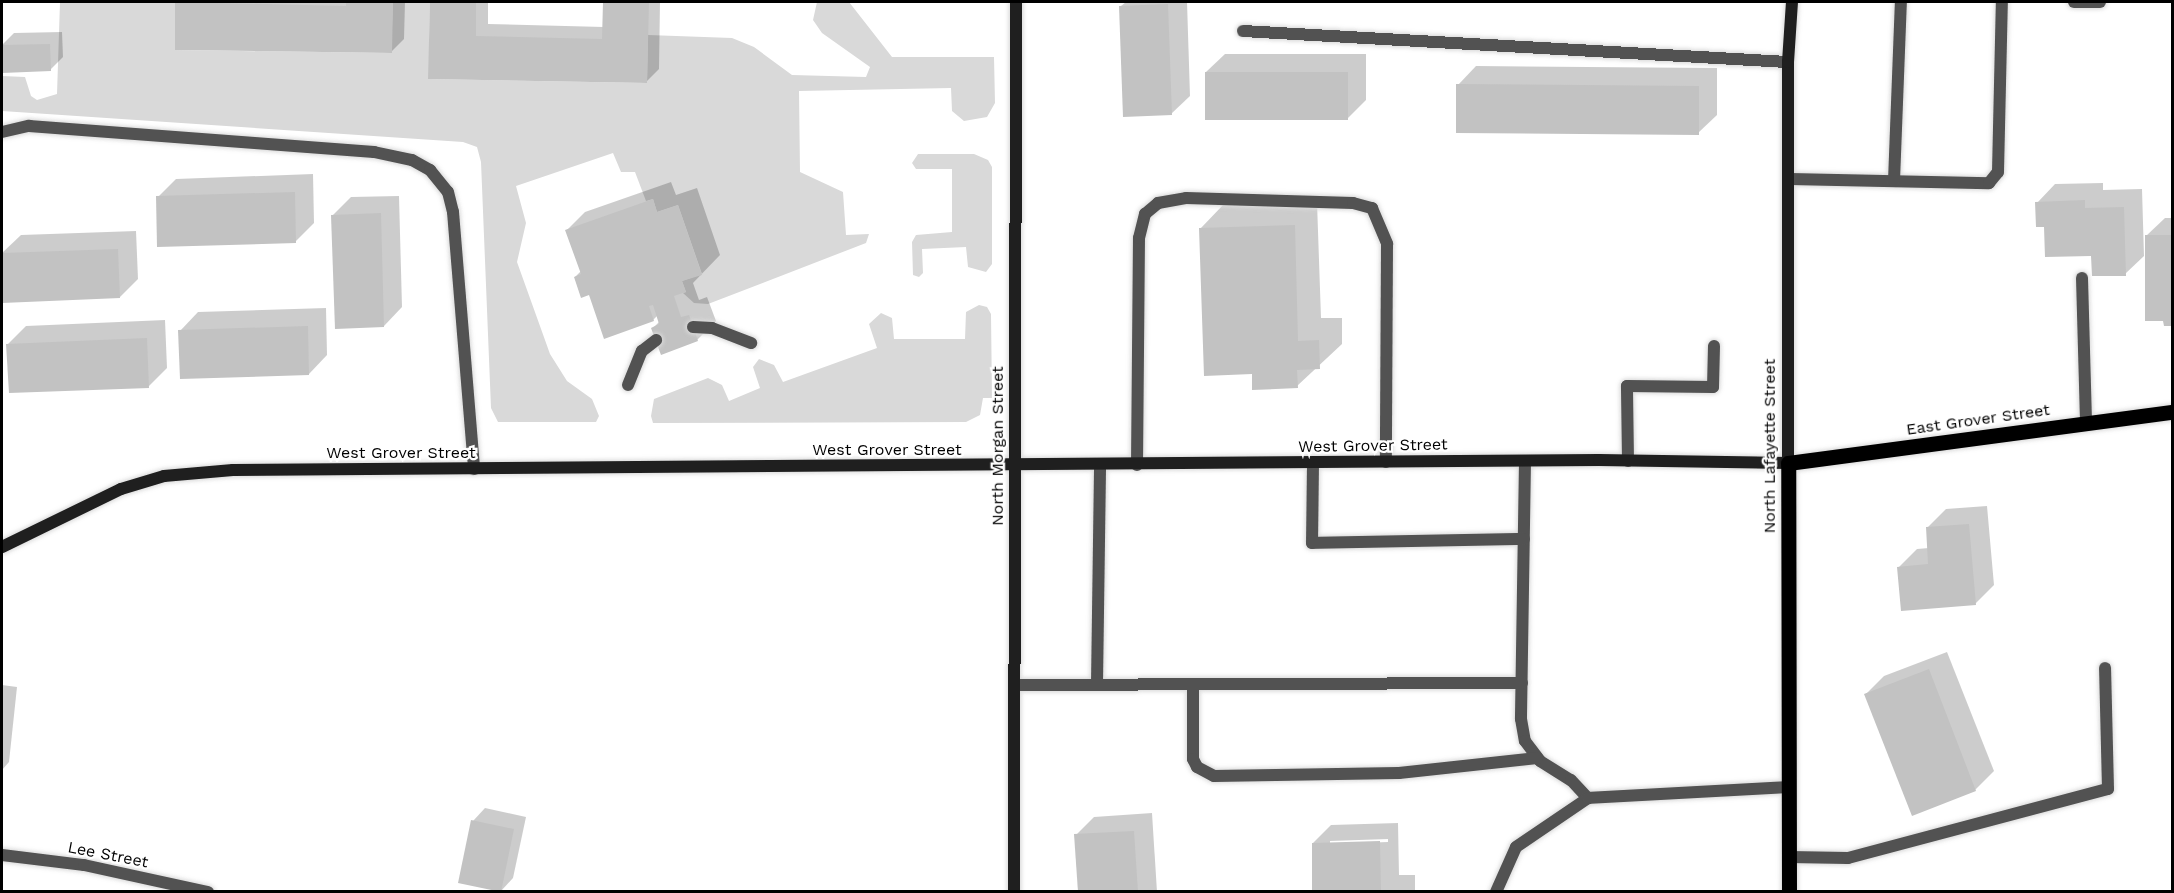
<!DOCTYPE html>
<html>
<head>
<meta charset="utf-8">
<style>
	body { margin:0 }
	#map { position:relative; width:2174px; height:893px; overflow:hidden; background:#fff; font-family:"Work Sans",sans-serif }
	div>[style] { position:absolute }
	.green>* { inset:0; background:#d9d9d9 }
	.shadow>* { inset:0; background:#0003 }
	.building>* { inset:0; background:#c2c2c2 }
	.roads { filter:drop-shadow(0 0 2px #dbdbdb) drop-shadow(0 0 2px #dbdbdb) }
	.lane>* { height:12px; margin:-6px; padding:0 6px; transform-origin:6px; border-radius:6px; background:#525252 }
	.street>* { height:12px; margin:-6px; padding:0 6px; transform-origin:6px; border-radius:6px; background:#525252 }
	.secondary>* { height:12px; margin:-6px; padding:0 6px; transform-origin:6px; border-radius:6px; background:#1f1f1f }
	.primary>* { height:15px; margin:-7.5px; padding:0 7.5px; transform-origin:7.5px; border-radius:7.5px; background:#000 }
	span { translate:-50% -50%; white-space:nowrap; text-align:center; line-height:1.15; -webkit-text-stroke:4.5px #fff; paint-order:stroke }
	.street-label { font-size:16px; color:#000 }
	.frame { position:absolute; inset:0; border:3px solid #000; pointer-events:none }
</style>
</head>
<body>
<div id="map">
	<div class="green">
		<div style="clip-path:polygon(60px 2px,175px 2px,175px 50px,391px 53px,393px 2px,430px 2px,429px 79px,647px 83px,648px 35px,732px 38px,754px 47px,792px 75px,866px 77px,870px 67px,822px 33px,813px 20px,817px 2px,849px 2px,892px 57px,994px 57px,995px 103px,987px 117px,964px 121px,952px 111px,951px 88px,799px 91px,800px 172px,843px 192px,846px 235px,869px 234px,866px 243px,708px 304px,694px 303px,683px 293px,686px 292px,682px 281px,702px 274px,678px 205px,657px 212px,653px 199px,646px 201px,635px 172px,621px 172px,613px 153px,516px 186px,526px 223px,517px 262px,550px 354px,567px 381px,592px 399px,599px 416px,596px 422px,498px 422px,491px 408px,481px 162px,477px 147px,463px 142px,2px 111px,2px 76px,25px 77px,31px 96px,37px 100px,57px 94px)"></div>
		<div style="clip-path:polygon(918px 154px,974px 154px,988px 160px,992px 167px,992px 264px,986px 272px,968px 267px,966px 247px,922px 249px,923px 273px,919px 277px,913px 275px,912px 242px,916px 235px,952px 232px,952px 169px,916px 169px,912px 163px)"></div>
		<div style="clip-path:polygon(979px 305px,987px 307px,991px 314px,992px 398px,983px 398px,980px 415px,966px 422px,653px 423px,651px 416px,654px 399px,708px 378px,722px 385px,729px 401px,760px 388px,753px 367px,759px 359px,774px 365px,783px 382px,877px 348px,869px 324px,881px 313px,892px 318px,894px 339px,965px 339px,966px 312px)"></div>
	</div>
	<div class="shadow">
		<div style="clip-path:polygon(177px 2px,405px 2px,404px 39px,391px 52px,176px 48px)"></div>
		<div style="clip-path:polygon(431px 2px,488px 2px,488px 24px,604px 27px,605px 2px,660px 2px,659px 69px,646px 82px,430px 77px)"></div>
		<div style="clip-path:polygon(1126px 2px,1187px 2px,1190px 96px,1171px 114px,1121px 6px)"></div>
		<div style="clip-path:polygon(62px 32px,63px 57px,50px 70px,2px 71px,2px 45px,14px 33px)"></div>
		<div style="clip-path:polygon(1225px 54px,1366px 54px,1366px 100px,1347px 119px,1206px 72px)"></div>
		<div style="clip-path:polygon(1476px 66px,1717px 68px,1717px 115px,1698px 133px,1458px 85px)"></div>
		<div style="clip-path:polygon(313px 174px,314px 223px,296px 241px,158px 197px,176px 179px)"></div>
		<div style="clip-path:polygon(671px 182px,676px 195px,697px 188px,720px 255px,693px 283px,699px 300px,707px 297px,716px 321px,697px 340px,653px 328px,660px 321px,658px 315px,653px 320px,590px 294px,575px 277px,581px 271px,567px 230px,585px 212px)"></div>
		<div style="clip-path:polygon(2103px 183px,2103px 190px,2142px 189px,2144px 256px,2125px 274px,2046px 225px,2037px 203px,2055px 184px)"></div>
		<div style="clip-path:polygon(399px 196px,402px 307px,384px 326px,333px 215px,351px 197px)"></div>
		<div style="clip-path:polygon(1317px 202px,1321px 318px,1342px 318px,1342px 344px,1297px 386px,1253px 372px,1200px 229px,1223px 205px)"></div>
		<div style="clip-path:polygon(2165px 218px,2172px 218px,2172px 324px,2165px 324px,2146px 236px)"></div>
		<div style="clip-path:polygon(136px 231px,138px 279px,120px 297px,2px 253px,21px 235px)"></div>
		<div style="clip-path:polygon(326px 308px,327px 355px,309px 374px,180px 331px,198px 312px)"></div>
		<div style="clip-path:polygon(165px 320px,167px 368px,149px 386px,8px 344px,26px 326px)"></div>
		<div style="clip-path:polygon(1987px 506px,1994px 585px,1975px 604px,1899px 567px,1917px 549px,1929px 548px,1927px 528px,1946px 509px)"></div>
		<div style="clip-path:polygon(1947px 652px,1994px 771px,1975px 790px,1866px 694px,1884px 676px)"></div>
		<div style="clip-path:polygon(2px 685px,17px 687px,9px 762px,2px 770px)"></div>
		<div style="clip-path:polygon(485px 808px,526px 817px,513px 878px,501px 891px,473px 821px)"></div>
		<div style="clip-path:polygon(1152px 813px,1157px 892px,1080px 892px,1076px 835px,1094px 817px)"></div>
		<div style="clip-path:polygon(evenodd,1398px 823px,1399px 875px,1415px 875px,1415px 892px,1314px 892px,1313px 843px,1331px 825px,1398px 823px,1388px 839px,1388px 842px,1330px 844px,1330px 841px,1388px 839px)"></div>
	</div>
	<div class="building">
		<div style="clip-path:polygon(175px 2px,346px 6px,346px 2px,393px 2px,392px 53px,175px 50px)"></div>
		<div style="clip-path:polygon(430px 2px,476px 2px,476px 36px,602px 39px,603px 2px,649px 2px,647px 83px,428px 79px)"></div>
		<div style="clip-path:polygon(1168px 4px,1172px 115px,1123px 117px,1119px 6px)"></div>
		<div style="clip-path:polygon(50px 44px,51px 71px,2px 73px,2px 45px)"></div>
		<div style="clip-path:polygon(1205px 72px,1348px 72px,1348px 120px,1205px 120px)"></div>
		<div style="clip-path:polygon(1456px 84px,1699px 86px,1699px 135px,1456px 133px)"></div>
		<div style="clip-path:polygon(295px 192px,296px 243px,157px 247px,156px 196px)"></div>
		<div style="clip-path:polygon(653px 199px,657px 212px,678px 205px,702px 275px,682px 281px,686px 292px,674px 296px,681px 317px,689px 315px,698px 341px,661px 355px,651px 328px,659px 324px,653px 305px,649px 306px,654px 321px,604px 339px,589px 295px,581px 298px,574px 277px,581px 274px,565px 230px)"></div>
		<div style="clip-path:polygon(2085px 200px,2085px 208px,2124px 207px,2126px 276px,2092px 276px,2091px 256px,2045px 257px,2044px 227px,2036px 227px,2035px 202px)"></div>
		<div style="clip-path:polygon(381px 213px,384px 327px,335px 329px,331px 215px)"></div>
		<div style="clip-path:polygon(1295px 225px,1298px 341px,1319px 340px,1320px 369px,1297px 370px,1298px 388px,1252px 390px,1252px 374px,1204px 376px,1199px 228px)"></div>
		<div style="clip-path:polygon(2145px 235px,2172px 235px,2172px 326px,2164px 326px,2163px 321px,2145px 321px)"></div>
		<div style="clip-path:polygon(118px 249px,120px 298px,2px 303px,2px 253px)"></div>
		<div style="clip-path:polygon(308px 326px,309px 375px,180px 379px,178px 330px)"></div>
		<div style="clip-path:polygon(147px 338px,149px 388px,9px 393px,6px 344px)"></div>
		<div style="clip-path:polygon(1969px 524px,1976px 605px,1901px 611px,1897px 567px,1928px 564px,1926px 527px)"></div>
		<div style="clip-path:polygon(1929px 669px,1976px 791px,1912px 816px,1864px 694px)"></div>
		<div style="clip-path:polygon(471px 820px,514px 829px,501px 892px,458px 883px)"></div>
		<div style="clip-path:polygon(1134px 831px,1138px 892px,1078px 892px,1074px 834px)"></div>
		<div style="clip-path:polygon(1380px 841px,1381px 892px,1312px 892px,1312px 843px)"></div>
	</div>
	<div class="roads">
		<div class="lane">
			<div style="left:2074px;top:2px;width:26px"></div>
			<div style="left:1243px;top:31px;width:546px;rotate:3.26deg"></div>
			<div style="left:1790px;top:179px;width:199px;rotate:1.2deg"></div>
			<div style="left:1989px;top:183px;width:14px;rotate:-51deg"></div>
			<div style="left:1998px;top:172px;width:170px;rotate:-88.7deg"></div>
			<div style="left:1894px;top:181px;width:179px;rotate:-87.8deg"></div>
			<div style="left:2082px;top:278px;width:145px;rotate:88.4deg"></div>
			<div style="left:693px;top:327px;width:19px;rotate:3deg"></div>
			<div style="left:712px;top:328px;width:42px;rotate:21deg"></div>
			<div style="left:628px;top:385px;width:37px;rotate:-68deg"></div>
			<div style="left:642px;top:351px;width:18px;rotate:-38deg"></div>
			<div style="left:1525px;top:461px;width:258px;rotate:90.9deg"></div>
			<div style="left:1521px;top:719px;width:22px;rotate:80deg"></div>
			<div style="left:1525px;top:741px;width:25px;rotate:53deg"></div>
			<div style="left:1540px;top:761px;width:36px;rotate:32deg"></div>
			<div style="left:1571px;top:780px;width:25px;rotate:47deg"></div>
			<div style="left:1628px;top:461px;width:75px;rotate:-90.8deg"></div>
			<div style="left:1627px;top:386px;width:86px;rotate:0.7deg"></div>
			<div style="left:1713px;top:387px;width:41px;rotate:-88.6deg"></div>
			<div style="left:1313px;top:463px;width:80px;rotate:90.7deg"></div>
			<div style="left:1312px;top:543px;width:212px;rotate:-1.1deg"></div>
			<div style="left:1137px;top:465px;width:227px;rotate:-89.5deg"></div>
			<div style="left:1139px;top:238px;width:25px;rotate:-76deg"></div>
			<div style="left:1145px;top:214px;width:17px;rotate:-40deg"></div>
			<div style="left:1158px;top:203px;width:28px;rotate:-10deg"></div>
			<div style="left:1186px;top:198px;width:167px;rotate:1.7deg"></div>
			<div style="left:1353px;top:203px;width:20px;rotate:15deg"></div>
			<div style="left:1372px;top:208px;width:39px;rotate:67deg"></div>
			<div style="left:1387px;top:244px;width:218px;rotate:90.3deg"></div>
			<div style="left:1097px;top:684px;width:219px;rotate:-89.2deg"></div>
			<div style="left:1193px;top:684px;width:75px;rotate:90deg"></div>
			<div style="left:1193px;top:759px;width:9px;rotate:63deg"></div>
			<div style="left:1197px;top:767px;width:19px;rotate:28deg"></div>
			<div style="left:1214px;top:776px;width:185px;rotate:-0.9deg"></div>
			<div style="left:1399px;top:773px;width:139px;rotate:-6.2deg"></div>
			<div style="left:1015px;top:685px;width:507px;rotate:-0.23deg"></div>
			<div style="left:1789px;top:857px;width:59px;rotate:1deg"></div>
			<div style="left:1848px;top:858px;width:269px;rotate:-14.9deg"></div>
			<div style="left:2108px;top:789px;width:121px;rotate:-91.4deg"></div>
			<div style="left:1496px;top:892px;width:49px;rotate:-66deg"></div>
			<div style="left:1516px;top:847px;width:87px;rotate:-34.2deg"></div>
			<div style="left:1588px;top:798px;width:200px;rotate:-3.1deg"></div>
		</div>
		<div class="street">
			<div style="left:2px;top:132px;width:28px;rotate:-13deg"></div>
			<div style="left:29px;top:126px;width:346px;rotate:4.3deg"></div>
			<div style="left:374px;top:152px;width:39px;rotate:12deg"></div>
			<div style="left:412px;top:160px;width:21px;rotate:29deg"></div>
			<div style="left:430px;top:170px;width:28px;rotate:51deg"></div>
			<div style="left:448px;top:192px;width:21px;rotate:76deg"></div>
			<div style="left:453px;top:212px;width:258px;rotate:85.3deg"></div>
			<div style="left:2px;top:855px;width:83px;rotate:7deg"></div>
			<div style="left:84px;top:865px;width:127px;rotate:12.3deg"></div>
		</div>
		<div class="secondary">
			<div style="left:2px;top:547px;width:132px;rotate:-26deg"></div>
			<div style="left:121px;top:489px;width:45px;rotate:-16.8deg"></div>
			<div style="left:164px;top:476px;width:69px;rotate:-5deg"></div>
			<div style="left:233px;top:470px;width:1366px;rotate:-0.42deg"></div>
			<div style="left:1599px;top:460px;width:189px;rotate:0.9deg"></div>
			<div style="left:1788px;top:463px;width:401px;rotate:-90deg"></div>
			<div style="left:1788px;top:62px;width:60px;rotate:-86.2deg"></div>
			<div style="left:1014px;top:892px;width:890px;rotate:-89.87deg"></div>
		</div>
		<div class="primary">
			<div style="left:1789px;top:892px;width:429px;rotate:-90.1deg"></div>
			<div style="left:1788px;top:463px;width:387px;rotate:-7.6deg"></div>
		</div>
	</div>
	<div class="street-label">
		<span style="left:1978px;top:420px;rotate:-8deg">East Grover Street</span>
		<span style="left:998px;top:446px;rotate:-90deg">North Morgan Street</span>
		<span style="left:1373px;top:446px;rotate:-1deg">West Grover Street</span>
		<span style="left:1770px;top:446px;rotate:-90deg">North Lafayette Street</span>
		<span style="left:887px;top:450px">West Grover Street</span>
		<span style="left:401px;top:453px">West Grover Street</span>
		<span style="left:108px;top:855px;rotate:11deg">Lee Street</span>
	</div>
	<div class="frame"></div>
</div>
</body>
</html>
